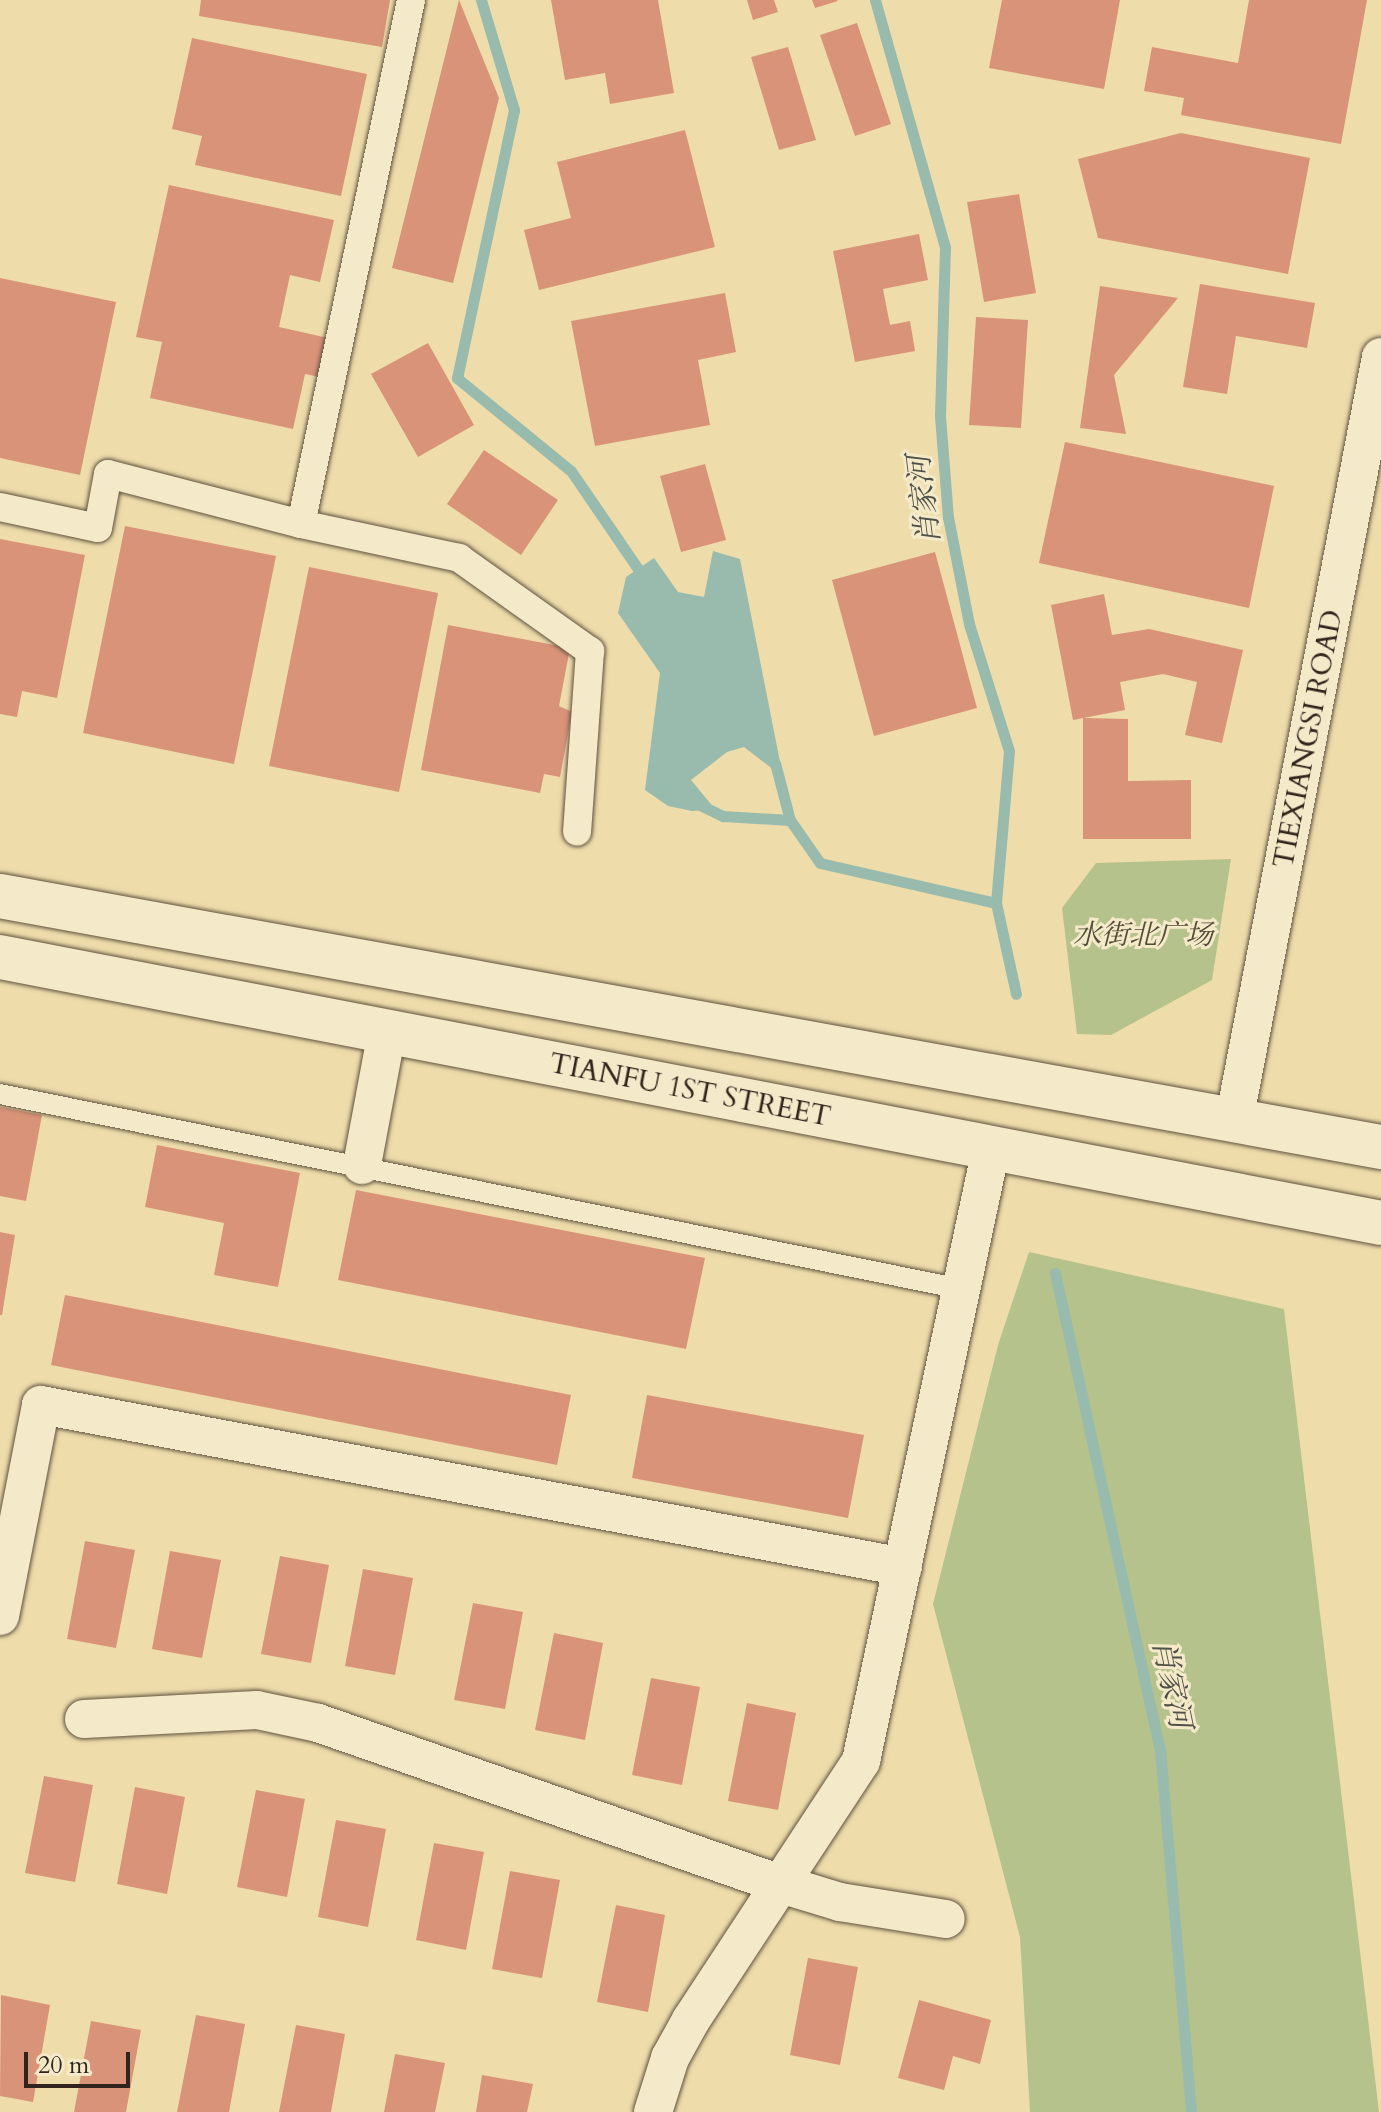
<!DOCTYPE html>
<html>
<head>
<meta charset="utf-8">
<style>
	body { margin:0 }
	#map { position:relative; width:1381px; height:2112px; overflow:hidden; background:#eeddab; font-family:Cardo,"Noto Serif SC",serif }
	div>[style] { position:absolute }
	.green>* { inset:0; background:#b6c28b }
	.water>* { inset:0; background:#99bbad }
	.stream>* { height:11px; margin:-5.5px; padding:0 5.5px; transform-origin:5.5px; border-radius:5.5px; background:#99bbad }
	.building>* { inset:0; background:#d99378 }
	.roads { filter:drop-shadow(0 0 2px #605240) drop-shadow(0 0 2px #605240) }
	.service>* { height:20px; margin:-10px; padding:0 10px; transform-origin:10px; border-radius:10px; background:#f4e9c8 }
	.pedestrian>* { height:28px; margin:-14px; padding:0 14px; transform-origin:14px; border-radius:14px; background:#f4e9c8 }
	.minor>* { height:38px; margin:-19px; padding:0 19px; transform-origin:19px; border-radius:19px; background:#f4e9c8 }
	.secondary>* { height:44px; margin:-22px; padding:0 22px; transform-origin:22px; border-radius:22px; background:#f4e9c8 }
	span { translate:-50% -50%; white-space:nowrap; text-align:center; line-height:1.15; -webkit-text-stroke:6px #f4e9c8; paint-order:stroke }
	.street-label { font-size:28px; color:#31241d }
	.park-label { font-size:28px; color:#524c38; font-style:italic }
	.water-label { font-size:30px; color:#505148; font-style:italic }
	.scale { position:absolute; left:24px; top:2052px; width:106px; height:36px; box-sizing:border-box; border:4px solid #31241d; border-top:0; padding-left:10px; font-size:24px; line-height:28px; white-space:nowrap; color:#31241d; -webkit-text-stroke:6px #f4e9c8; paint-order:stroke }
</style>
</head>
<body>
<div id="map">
	<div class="green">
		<div style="clip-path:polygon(1231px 859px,1212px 980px,1111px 1035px,1077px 1034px,1062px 908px,1096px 863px)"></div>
		<div style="clip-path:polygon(1029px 1252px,1284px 1309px,1379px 2112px,1030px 2112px,1020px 1937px,933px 1604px,998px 1345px)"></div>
	</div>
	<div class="water">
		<div style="clip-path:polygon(713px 551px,740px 559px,783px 777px,744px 747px,727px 752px,691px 780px,715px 809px,692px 811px,668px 806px,645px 790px,660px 673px,618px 613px,626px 577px,654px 558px,678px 592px,704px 597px)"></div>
	</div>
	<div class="stream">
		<div style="left:481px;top:0;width:115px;rotate:73.3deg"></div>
		<div style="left:514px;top:110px;width:274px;rotate:102deg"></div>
		<div style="left:457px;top:378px;width:147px;rotate:39.2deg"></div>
		<div style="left:571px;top:471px;width:131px;rotate:55.6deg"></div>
		<div style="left:875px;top:0;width:257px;rotate:74.2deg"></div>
		<div style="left:945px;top:247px;width:169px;rotate:91.7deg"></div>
		<div style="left:940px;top:416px;width:101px;rotate:85.5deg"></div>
		<div style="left:948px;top:517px;width:109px;rotate:78.9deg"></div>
		<div style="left:969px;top:624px;width:133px;rotate:72.5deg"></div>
		<div style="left:1009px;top:751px;width:153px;rotate:94.9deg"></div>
		<div style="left:996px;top:903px;width:93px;rotate:77.6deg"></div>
		<div style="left:775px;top:763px;width:59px;rotate:75.3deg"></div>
		<div style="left:790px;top:820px;width:52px;rotate:55.1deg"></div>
		<div style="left:820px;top:863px;width:180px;rotate:12.8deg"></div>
		<div style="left:698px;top:804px;width:28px;rotate:26deg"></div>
		<div style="left:723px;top:816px;width:67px;rotate:3.4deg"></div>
		<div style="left:1055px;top:1273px;width:487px;rotate:77.6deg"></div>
		<div style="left:1160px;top:1749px;width:364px;rotate:85.1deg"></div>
	</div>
	<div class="building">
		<div style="clip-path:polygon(201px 0,390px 0,382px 47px,199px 16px)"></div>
		<div style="clip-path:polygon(459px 0,499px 98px,453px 283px,392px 268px)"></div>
		<div style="clip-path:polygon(551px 0,658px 0,674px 93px,610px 104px,605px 73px,565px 80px)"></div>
		<div style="clip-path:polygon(747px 0,774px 0,778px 12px,753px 20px)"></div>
		<div style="clip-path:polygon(812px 0,837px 0,838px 1px,815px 8px)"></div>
		<div style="clip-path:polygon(1002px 0,1120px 0,1104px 89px,989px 68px)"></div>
		<div style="clip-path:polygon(1249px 0,1367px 0,1341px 144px,1181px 115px,1184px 98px,1144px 91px,1152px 47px,1238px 63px)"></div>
		<div style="clip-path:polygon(857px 23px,891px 124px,855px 136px,820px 35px)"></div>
		<div style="clip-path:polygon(192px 38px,367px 74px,341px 196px,195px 165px,202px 136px,172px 129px)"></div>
		<div style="clip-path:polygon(788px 47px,816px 140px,779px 150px,751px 57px)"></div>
		<div style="clip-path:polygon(685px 130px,715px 247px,539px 290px,524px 230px,571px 218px,557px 162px)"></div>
		<div style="clip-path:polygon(1181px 133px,1310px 158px,1288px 274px,1098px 238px,1078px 159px)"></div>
		<div style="clip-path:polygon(169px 185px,334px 220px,320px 282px,290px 275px,279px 327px,328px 338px,320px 377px,305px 374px,293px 429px,150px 398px,162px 342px,136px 337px)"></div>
		<div style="clip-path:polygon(1019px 194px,1036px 293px,984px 302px,967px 202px)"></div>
		<div style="clip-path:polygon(919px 234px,928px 280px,883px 289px,890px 325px,910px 321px,915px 351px,855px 362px,833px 251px)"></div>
		<div style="clip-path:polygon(0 278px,116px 302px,80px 475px,0 458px)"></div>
		<div style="clip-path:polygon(1200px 284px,1315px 303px,1307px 348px,1236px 336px,1227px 394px,1183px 387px)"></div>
		<div style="clip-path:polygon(1100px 286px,1178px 298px,1114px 375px,1126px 434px,1080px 428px)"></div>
		<div style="clip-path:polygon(725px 293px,736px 352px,698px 360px,710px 425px,595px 446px,571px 321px)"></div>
		<div style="clip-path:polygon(976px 317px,1028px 320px,1021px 428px,969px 425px)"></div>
		<div style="clip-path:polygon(428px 343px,474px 425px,418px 457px,371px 374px)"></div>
		<div style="clip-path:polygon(1065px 442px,1274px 486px,1249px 608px,1039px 563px)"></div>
		<div style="clip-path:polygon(484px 450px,558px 500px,521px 555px,447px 504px)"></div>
		<div style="clip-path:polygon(705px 464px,726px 540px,681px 552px,660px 476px)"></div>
		<div style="clip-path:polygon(125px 526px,276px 556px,234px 764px,83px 733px)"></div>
		<div style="clip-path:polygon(0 539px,85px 555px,57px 698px,22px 691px,17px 717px,0 714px)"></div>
		<div style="clip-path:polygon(935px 552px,977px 708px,874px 736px,832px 580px)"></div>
		<div style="clip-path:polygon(309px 567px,438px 593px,399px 792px,269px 766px)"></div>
		<div style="clip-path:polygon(1104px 594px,1112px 635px,1149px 629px,1243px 650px,1222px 743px,1185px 735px,1197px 682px,1163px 674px,1120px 682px,1125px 710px,1073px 720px,1051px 605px)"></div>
		<div style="clip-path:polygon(448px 625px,570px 648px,559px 706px,572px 712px,560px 777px,544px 774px,540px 793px,421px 770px)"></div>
		<div style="clip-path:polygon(1083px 718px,1128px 719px,1128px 781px,1191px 780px,1191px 839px,1083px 839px)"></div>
		<div style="clip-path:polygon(0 1107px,42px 1115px,26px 1201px,0 1196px)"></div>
		<div style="clip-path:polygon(157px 1145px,300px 1173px,278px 1287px,214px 1275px,224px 1223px,145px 1207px)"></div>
		<div style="clip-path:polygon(356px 1190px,705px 1258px,686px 1349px,338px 1280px)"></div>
		<div style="clip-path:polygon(0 1232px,15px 1235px,2px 1315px,0 1315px)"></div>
		<div style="clip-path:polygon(65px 1295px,571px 1395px,557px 1465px,51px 1365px)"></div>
		<div style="clip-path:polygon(647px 1395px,864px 1435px,848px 1518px,632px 1478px)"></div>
		<div style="clip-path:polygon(85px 1541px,135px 1550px,116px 1648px,67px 1639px)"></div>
		<div style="clip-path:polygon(170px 1551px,221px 1560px,202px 1658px,152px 1649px)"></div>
		<div style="clip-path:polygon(280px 1556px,329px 1565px,311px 1663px,261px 1654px)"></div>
		<div style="clip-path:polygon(363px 1569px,413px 1578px,395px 1675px,345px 1666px)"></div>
		<div style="clip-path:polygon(473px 1603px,523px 1612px,505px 1709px,454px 1700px)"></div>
		<div style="clip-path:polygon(554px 1633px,603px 1643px,585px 1740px,535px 1730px)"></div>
		<div style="clip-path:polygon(651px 1678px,700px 1687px,682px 1785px,632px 1775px)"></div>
		<div style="clip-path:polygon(747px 1703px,796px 1713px,778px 1810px,728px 1801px)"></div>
		<div style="clip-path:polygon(44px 1776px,93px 1785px,75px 1882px,25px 1873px)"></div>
		<div style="clip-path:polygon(135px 1787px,185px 1797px,167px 1894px,117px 1884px)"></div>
		<div style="clip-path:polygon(256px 1790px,305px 1799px,287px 1897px,237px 1887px)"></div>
		<div style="clip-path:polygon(336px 1820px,386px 1829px,368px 1927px,318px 1917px)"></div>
		<div style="clip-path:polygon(434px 1843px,484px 1852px,466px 1950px,416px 1940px)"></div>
		<div style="clip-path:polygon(510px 1871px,560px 1880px,542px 1978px,492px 1969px)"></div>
		<div style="clip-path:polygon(616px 1905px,665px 1915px,648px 2012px,597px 2002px)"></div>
		<div style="clip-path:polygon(808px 1958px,858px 1967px,840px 2065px,790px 2055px)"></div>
		<div style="clip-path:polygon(1px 1995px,50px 2005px,33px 2102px,0 2096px)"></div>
		<div style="clip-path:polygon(919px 2000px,991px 2020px,980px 2064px,953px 2056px,944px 2090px,898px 2078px)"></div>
		<div style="clip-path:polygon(196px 2015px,245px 2024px,229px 2112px,177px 2112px)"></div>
		<div style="clip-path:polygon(91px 2021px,141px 2030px,126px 2112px,74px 2112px)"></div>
		<div style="clip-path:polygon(296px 2025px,345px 2034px,331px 2112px,279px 2112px)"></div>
		<div style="clip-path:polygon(395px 2054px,445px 2063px,435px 2112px,384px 2112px)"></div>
		<div style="clip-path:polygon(482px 2075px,533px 2084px,527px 2112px,476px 2112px)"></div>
	</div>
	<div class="roads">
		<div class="service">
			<div style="left:0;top:1094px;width:981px;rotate:11.47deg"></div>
		</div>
		<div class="pedestrian">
			<div style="left:0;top:507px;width:100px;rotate:12.1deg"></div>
			<div style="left:98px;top:528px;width:55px;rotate:-79.5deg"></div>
			<div style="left:108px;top:474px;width:199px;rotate:14.5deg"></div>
			<div style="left:301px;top:524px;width:162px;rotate:12.1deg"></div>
			<div style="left:459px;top:558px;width:161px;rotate:35.4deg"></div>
			<div style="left:590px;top:651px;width:181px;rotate:94.1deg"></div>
			<div style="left:301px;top:524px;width:535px;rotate:-78.14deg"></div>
		</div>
		<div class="minor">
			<div style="left:1234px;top:1121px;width:778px;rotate:-79.11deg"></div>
			<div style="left:362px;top:1165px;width:136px;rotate:-79.4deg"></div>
			<div style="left:0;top:1616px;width:215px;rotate:-79deg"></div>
			<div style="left:41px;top:1405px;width:877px;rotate:10.64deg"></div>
			<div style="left:84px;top:1719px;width:173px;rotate:-3deg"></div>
			<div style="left:257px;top:1710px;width:62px;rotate:12deg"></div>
			<div style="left:318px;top:1723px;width:490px;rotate:19.2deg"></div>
			<div style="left:781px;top:1884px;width:62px;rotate:17deg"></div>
			<div style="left:840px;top:1902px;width:107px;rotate:9.1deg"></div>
			<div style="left:653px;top:2112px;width:57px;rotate:-72.5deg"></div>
			<div style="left:670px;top:2058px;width:43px;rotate:-61.1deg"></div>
			<div style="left:691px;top:2020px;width:310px;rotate:-56.7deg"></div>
			<div style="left:861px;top:1761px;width:626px;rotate:-78.01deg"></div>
		</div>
		<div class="secondary">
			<div style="left:0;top:896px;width:1404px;rotate:10.3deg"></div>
			<div style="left:0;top:957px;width:1406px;rotate:10.9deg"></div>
		</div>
	</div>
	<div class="street-label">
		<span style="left:1308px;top:739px;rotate:-79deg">TIEXIANGSI ROAD</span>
		<span style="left:690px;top:1090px;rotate:11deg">TIANFU 1ST STREET</span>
	</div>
	<div class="park-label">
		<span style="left:1143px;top:935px">水街北广场</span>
	</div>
	<div class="water-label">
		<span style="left:925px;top:500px;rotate:-97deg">肖家河</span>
		<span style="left:1171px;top:1684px;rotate:78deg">肖家河</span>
	</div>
	<div class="scale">20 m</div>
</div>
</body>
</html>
